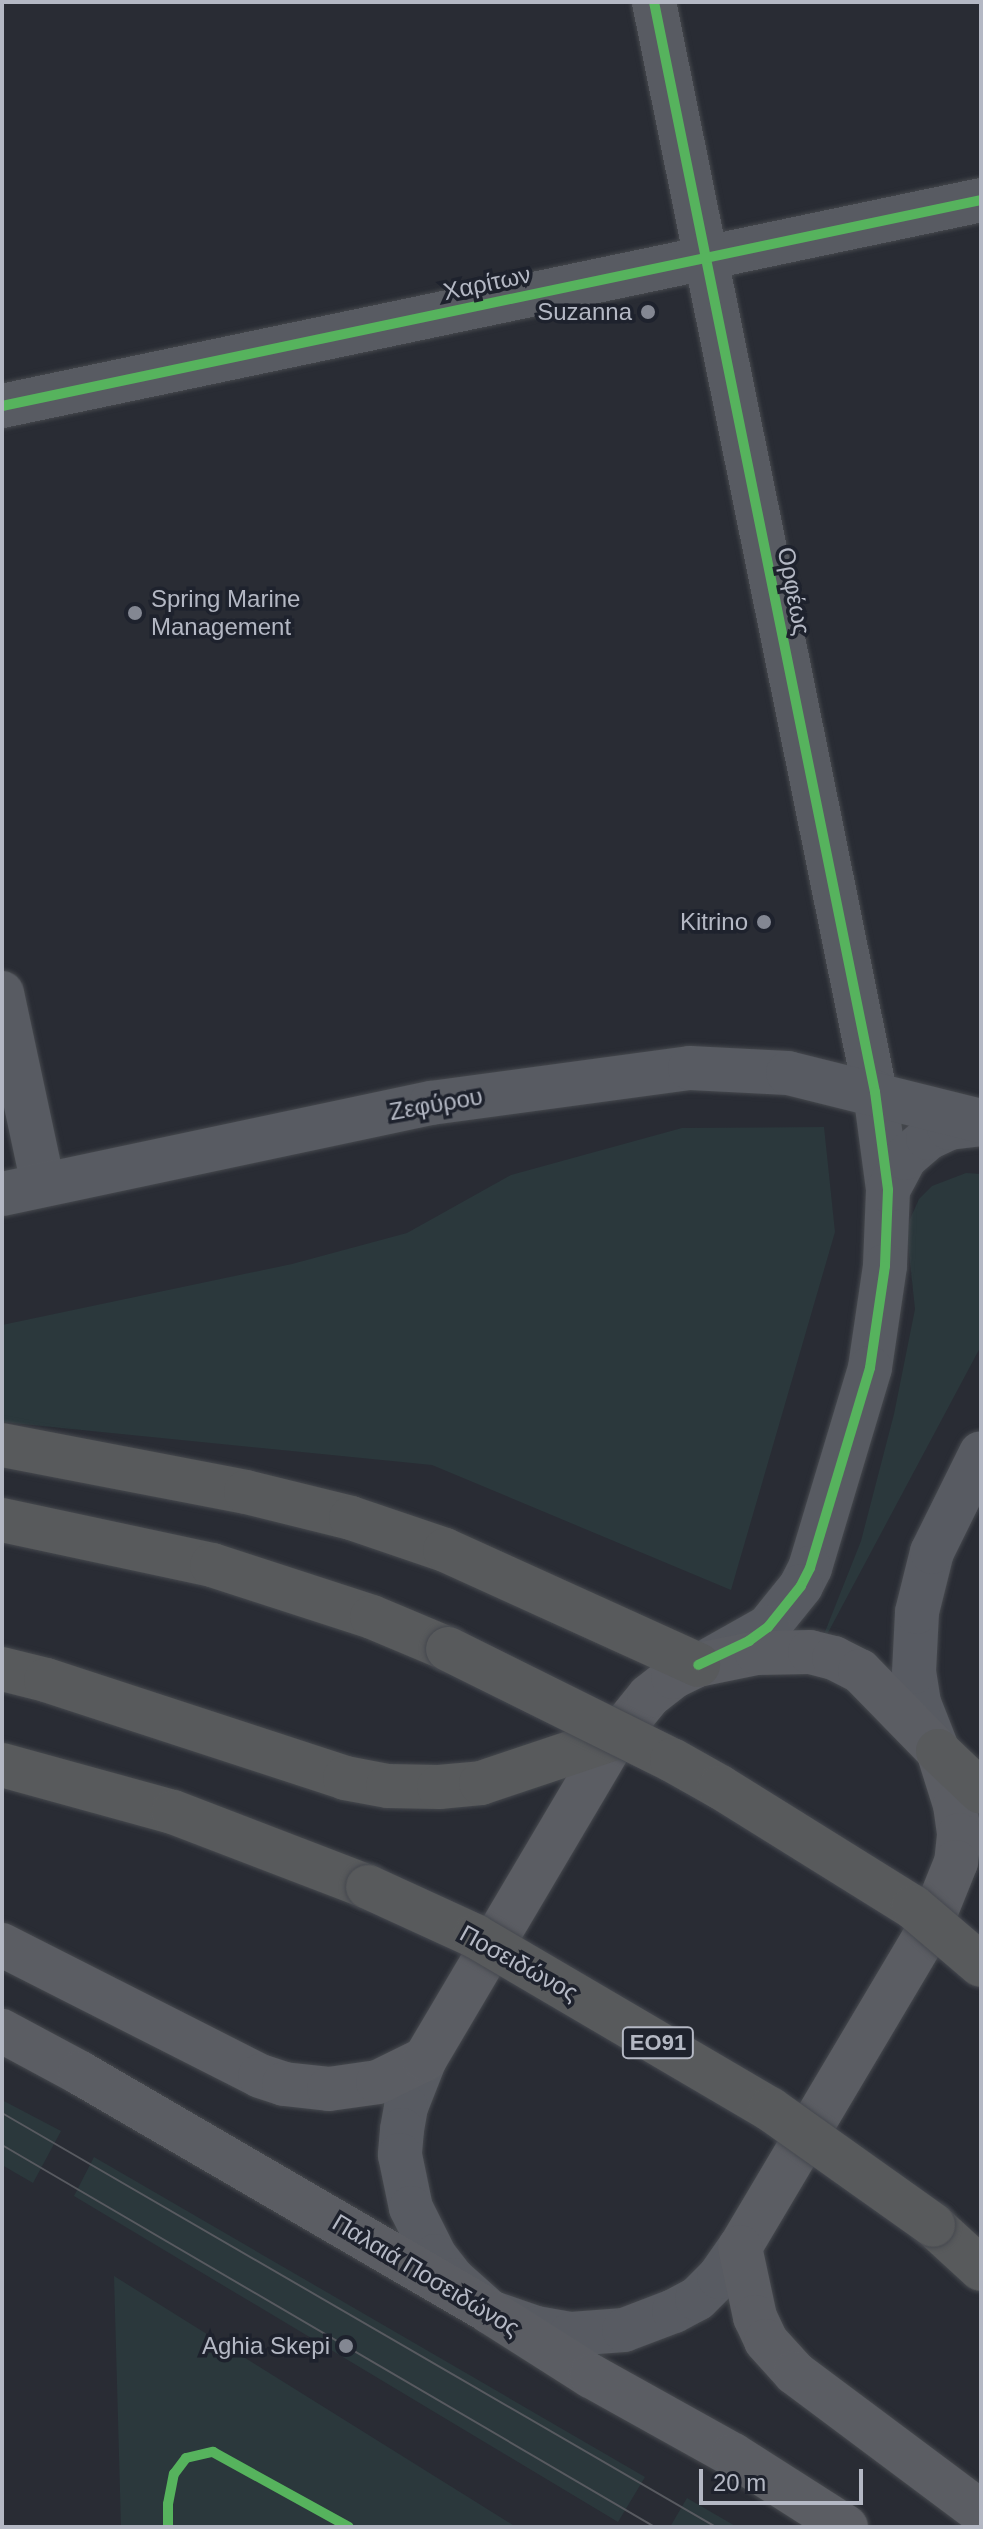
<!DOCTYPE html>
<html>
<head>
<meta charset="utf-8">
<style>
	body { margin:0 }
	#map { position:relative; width:983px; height:2529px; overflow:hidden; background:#292c34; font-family:Helvetica,sans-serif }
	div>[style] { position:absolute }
	.green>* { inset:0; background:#2b383c }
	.roads { filter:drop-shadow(0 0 2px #46494e) drop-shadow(0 0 2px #46494e) }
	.minor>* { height:44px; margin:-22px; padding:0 22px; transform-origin:22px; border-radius:22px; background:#585b62 }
	.major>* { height:44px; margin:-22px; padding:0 22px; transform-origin:22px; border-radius:22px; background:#5b5d63 }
	.highway>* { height:44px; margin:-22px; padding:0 22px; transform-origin:22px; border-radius:22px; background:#585a5c }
	.tram>* { height:2px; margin:-1px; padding:0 1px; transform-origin:1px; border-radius:1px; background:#585a60 }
	.bridges { filter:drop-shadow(0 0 2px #45484f) drop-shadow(0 0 2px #45484f) }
	.highway-bridge>* { height:44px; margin:-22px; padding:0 22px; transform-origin:22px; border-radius:22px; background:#585a5c }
	.cycleway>* { height:10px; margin:-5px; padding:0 5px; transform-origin:5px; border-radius:5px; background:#56b35d }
	.dots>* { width:22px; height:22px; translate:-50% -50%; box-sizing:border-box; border:4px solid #1e222d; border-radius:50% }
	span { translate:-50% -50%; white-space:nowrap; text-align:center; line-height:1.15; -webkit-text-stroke:7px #1e222d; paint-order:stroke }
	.shield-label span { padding:2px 6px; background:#1e222d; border:2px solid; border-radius:6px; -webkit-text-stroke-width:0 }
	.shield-label { font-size:22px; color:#b4b8c4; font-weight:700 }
	.street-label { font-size:24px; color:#b4b8c4 }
	.poi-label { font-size:24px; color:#b4b8c4 }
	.right { translate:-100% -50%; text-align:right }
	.left { translate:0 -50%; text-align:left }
	.frame { position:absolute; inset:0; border:4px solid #b4b8c4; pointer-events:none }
	.scale { position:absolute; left:699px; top:2469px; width:164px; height:36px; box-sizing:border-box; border:4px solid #b4b8c4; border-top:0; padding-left:10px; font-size:24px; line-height:28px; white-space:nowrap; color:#b4b8c4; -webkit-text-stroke:6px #1e222d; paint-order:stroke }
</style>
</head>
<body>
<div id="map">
	<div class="green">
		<div style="clip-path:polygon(824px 1127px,835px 1232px,731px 1590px,432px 1465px,2px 1422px,2px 1325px,292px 1264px,407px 1233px,511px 1175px,682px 1128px)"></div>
		<div style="clip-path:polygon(966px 1173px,981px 1174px,981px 1346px,815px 1657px,861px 1541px,894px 1414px,915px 1309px,907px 1234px,910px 1219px,919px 1199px,932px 1186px)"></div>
		<div style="clip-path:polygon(2px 2100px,61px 2131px,33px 2183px,2px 2165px)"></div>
		<div style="clip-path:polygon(94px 2157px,645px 2477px,618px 2522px,74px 2196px)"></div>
		<div style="clip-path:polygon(114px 2276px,516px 2527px,121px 2527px)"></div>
		<div style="clip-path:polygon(687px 2498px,737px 2527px,670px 2527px)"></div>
	</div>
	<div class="roads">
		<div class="minor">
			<div style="left:654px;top:2px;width:1112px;rotate:78.54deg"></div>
			<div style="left:875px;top:1092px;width:99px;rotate:82.4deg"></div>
			<div style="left:888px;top:1190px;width:76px;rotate:92.3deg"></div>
			<div style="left:885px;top:1266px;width:103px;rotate:98.4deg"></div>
			<div style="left:870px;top:1368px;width:209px;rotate:106.7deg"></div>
			<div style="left:810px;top:1568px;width:20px;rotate:117deg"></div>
			<div style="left:801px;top:1586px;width:53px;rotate:128.8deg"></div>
			<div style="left:768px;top:1627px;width:65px;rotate:150.7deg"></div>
			<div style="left:2px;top:406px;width:1000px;rotate:-11.88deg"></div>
			<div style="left:2px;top:993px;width:196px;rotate:77.9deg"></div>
			<div style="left:888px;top:1190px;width:36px;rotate:-62deg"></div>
			<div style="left:905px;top:1158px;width:30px;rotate:-41deg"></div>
			<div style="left:928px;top:1138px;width:23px;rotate:-25deg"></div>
			<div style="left:949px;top:1128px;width:32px;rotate:-7deg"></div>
			<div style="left:2px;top:1194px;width:439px;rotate:-12deg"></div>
			<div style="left:431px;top:1103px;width:261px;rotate:-7.7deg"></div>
			<div style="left:690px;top:1068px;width:98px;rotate:2.9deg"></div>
			<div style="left:788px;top:1073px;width:199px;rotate:14deg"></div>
			<div style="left:938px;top:1751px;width:52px;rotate:-111.6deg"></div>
			<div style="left:919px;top:1703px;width:31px;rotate:-99deg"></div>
			<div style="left:914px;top:1672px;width:60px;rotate:-87.1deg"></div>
			<div style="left:917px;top:1612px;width:62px;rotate:-76deg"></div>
			<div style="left:932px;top:1552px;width:110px;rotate:-63.7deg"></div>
			<div style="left:425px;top:2059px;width:52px;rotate:111.6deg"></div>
			<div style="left:406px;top:2107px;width:23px;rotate:100deg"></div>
			<div style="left:402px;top:2130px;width:25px;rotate:95deg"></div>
			<div style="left:400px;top:2155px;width:54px;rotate:78.3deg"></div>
			<div style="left:411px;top:2208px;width:54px;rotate:63.4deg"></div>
			<div style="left:435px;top:2256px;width:31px;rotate:52deg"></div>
			<div style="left:454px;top:2280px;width:48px;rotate:41.6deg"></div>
			<div style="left:490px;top:2312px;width:49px;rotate:19.2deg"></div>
			<div style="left:536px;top:2328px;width:36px;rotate:10deg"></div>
			<div style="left:571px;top:2334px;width:53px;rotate:-4.3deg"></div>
			<div style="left:624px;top:2330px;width:53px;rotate:-20.8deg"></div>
			<div style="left:674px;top:2311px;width:26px;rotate:-28deg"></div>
			<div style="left:697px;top:2299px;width:31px;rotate:-45deg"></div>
			<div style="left:719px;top:2277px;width:37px;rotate:-55deg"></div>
		</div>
		<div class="major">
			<div style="left:2px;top:1945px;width:289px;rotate:26.9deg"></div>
			<div style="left:260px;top:2076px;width:25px;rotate:18deg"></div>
			<div style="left:284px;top:2084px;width:45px;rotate:6.3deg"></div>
			<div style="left:329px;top:2089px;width:49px;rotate:-8.1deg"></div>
			<div style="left:378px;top:2082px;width:52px;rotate:-26.1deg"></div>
			<div style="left:425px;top:2059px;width:373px;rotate:-59.4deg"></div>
			<div style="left:615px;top:1738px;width:54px;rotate:-51deg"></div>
			<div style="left:649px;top:1696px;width:31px;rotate:-38deg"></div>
			<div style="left:673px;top:1677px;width:28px;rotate:-26deg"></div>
			<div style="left:698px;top:1665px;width:60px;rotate:-11.5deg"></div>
			<div style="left:757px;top:1653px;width:53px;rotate:-1.1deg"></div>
			<div style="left:810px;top:1652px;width:25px;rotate:14deg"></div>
			<div style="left:834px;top:1658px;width:29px;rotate:27deg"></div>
			<div style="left:860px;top:1671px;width:112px;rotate:45.7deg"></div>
			<div style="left:938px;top:1751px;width:57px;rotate:72.5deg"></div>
			<div style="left:955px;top:1805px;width:30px;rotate:82deg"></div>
			<div style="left:959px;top:1835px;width:27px;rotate:96deg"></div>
			<div style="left:956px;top:1862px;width:72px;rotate:111.9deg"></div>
			<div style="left:929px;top:1929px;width:370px;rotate:120.7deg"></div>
			<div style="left:740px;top:2247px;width:72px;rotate:77.9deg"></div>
			<div style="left:755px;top:2317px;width:26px;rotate:65deg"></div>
			<div style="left:766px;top:2341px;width:43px;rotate:47.8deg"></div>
			<div style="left:795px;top:2373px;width:232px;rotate:36.8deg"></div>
			<div style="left:2px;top:2031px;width:89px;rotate:28.3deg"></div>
			<div style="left:80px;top:2073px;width:475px;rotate:30.2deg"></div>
			<div style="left:490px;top:2312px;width:120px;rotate:32.4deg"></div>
			<div style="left:591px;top:2376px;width:162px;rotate:29.1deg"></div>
			<div style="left:733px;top:2455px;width:134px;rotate:32.5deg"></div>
		</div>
		<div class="highway">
			<div style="left:2px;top:1445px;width:248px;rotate:10.9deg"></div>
			<div style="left:246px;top:1492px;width:108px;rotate:13.9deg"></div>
			<div style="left:351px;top:1518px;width:99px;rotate:18.8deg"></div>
			<div style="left:445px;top:1550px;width:278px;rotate:24.4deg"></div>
			<div style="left:2px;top:1520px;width:215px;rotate:12.1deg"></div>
			<div style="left:212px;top:1565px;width:168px;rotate:18deg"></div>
			<div style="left:372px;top:1617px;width:82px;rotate:22.8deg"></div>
			<div style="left:2px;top:1669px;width:45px;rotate:14deg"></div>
			<div style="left:46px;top:1680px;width:315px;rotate:18.1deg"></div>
			<div style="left:345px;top:1778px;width:44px;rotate:10.5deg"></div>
			<div style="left:388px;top:1786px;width:51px;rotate:1.1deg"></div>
			<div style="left:439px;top:1787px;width:42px;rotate:-5.4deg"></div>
			<div style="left:481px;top:1783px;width:141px;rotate:-18.6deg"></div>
			<div style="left:938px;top:1751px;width:59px;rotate:43.6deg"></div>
			<div style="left:2px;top:1765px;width:177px;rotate:15.4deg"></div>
			<div style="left:173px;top:1812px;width:209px;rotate:21deg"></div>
			<div style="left:933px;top:2225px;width:65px;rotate:42.5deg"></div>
		</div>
	</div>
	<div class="tram">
		<div style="left:2px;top:2113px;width:825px;rotate:30.11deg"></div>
		<div style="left:2px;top:2145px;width:757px;rotate:30.33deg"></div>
	</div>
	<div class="bridges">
		<div class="highway-bridge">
			<div style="left:448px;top:1649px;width:250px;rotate:26.4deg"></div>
			<div style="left:672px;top:1760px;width:55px;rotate:29.4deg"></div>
			<div style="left:720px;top:1787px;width:227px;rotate:31.9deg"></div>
			<div style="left:913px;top:1907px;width:89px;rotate:40.5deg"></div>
			<div style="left:368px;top:1887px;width:118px;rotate:24.6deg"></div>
			<div style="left:475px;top:1936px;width:342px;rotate:30.4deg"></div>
			<div style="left:770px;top:2109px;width:200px;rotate:35.4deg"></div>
		</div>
	</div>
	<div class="cycleway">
		<div style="left:654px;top:2px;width:1112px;rotate:78.54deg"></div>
		<div style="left:875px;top:1092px;width:99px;rotate:82.4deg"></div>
		<div style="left:888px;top:1190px;width:76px;rotate:92.3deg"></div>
		<div style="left:885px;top:1266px;width:103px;rotate:98.4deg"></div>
		<div style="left:870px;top:1368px;width:209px;rotate:106.7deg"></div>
		<div style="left:810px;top:1568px;width:20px;rotate:117deg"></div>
		<div style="left:801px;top:1586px;width:53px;rotate:128.8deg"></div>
		<div style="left:768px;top:1627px;width:24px;rotate:144deg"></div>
		<div style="left:749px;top:1641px;width:56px;rotate:154.8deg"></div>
		<div style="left:2px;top:406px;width:1000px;rotate:-11.88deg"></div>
		<div style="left:168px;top:2527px;width:23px;rotate:-90deg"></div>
		<div style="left:168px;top:2504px;width:31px;rotate:-79deg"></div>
		<div style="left:174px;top:2474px;width:20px;rotate:-53deg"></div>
		<div style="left:186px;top:2458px;width:28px;rotate:-13deg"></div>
		<div style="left:213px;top:2452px;width:155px;rotate:28.9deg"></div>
	</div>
	<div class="dots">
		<div style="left:648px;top:312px;background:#838792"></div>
		<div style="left:135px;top:613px;background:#838792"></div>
		<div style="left:764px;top:922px;background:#838792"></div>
		<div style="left:346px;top:2346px;background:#838792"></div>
	</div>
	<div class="shield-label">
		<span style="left:658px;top:2043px">ΕΟ91</span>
	</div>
	<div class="street-label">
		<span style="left:487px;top:283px;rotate:-12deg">Χαρίτων</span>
		<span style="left:794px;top:591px;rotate:79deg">Ορφέως</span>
		<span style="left:436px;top:1104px;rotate:-10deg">Ζεφύρου</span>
		<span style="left:519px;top:1963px;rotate:29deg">Ποσειδώνος</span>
		<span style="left:426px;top:2275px;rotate:31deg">Παλαιά Ποσειδώνος</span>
	</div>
	<div class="poi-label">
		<span class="right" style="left:632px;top:312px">Suzanna</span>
		<span class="left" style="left:151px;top:613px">Spring Marine<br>Management</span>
		<span class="right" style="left:748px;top:922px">Kitrino</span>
		<span class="right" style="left:330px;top:2346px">Aghia Skepi</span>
	</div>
	<div class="frame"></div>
	<div class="scale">20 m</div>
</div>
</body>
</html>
